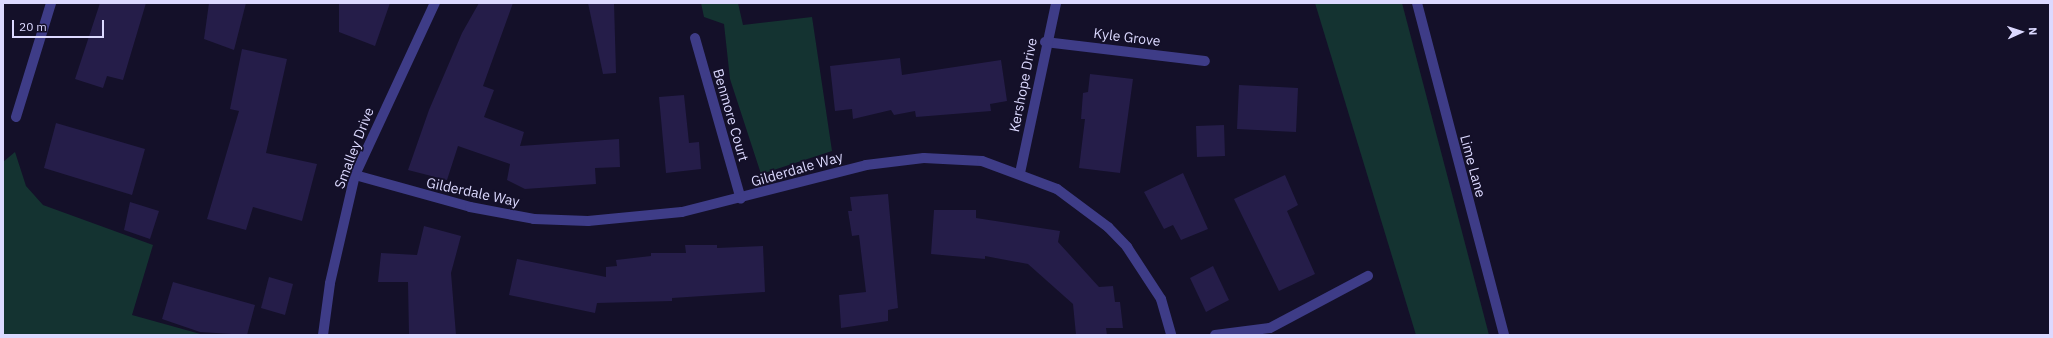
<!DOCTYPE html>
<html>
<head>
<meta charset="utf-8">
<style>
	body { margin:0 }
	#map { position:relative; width:2053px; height:338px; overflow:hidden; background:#141029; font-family:"IBM Plex Sans",sans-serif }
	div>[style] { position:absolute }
	.green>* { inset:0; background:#143331 }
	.building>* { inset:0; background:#251d49 }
	.minor>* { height:10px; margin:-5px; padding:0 5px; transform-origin:5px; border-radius:5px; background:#3e3c87 }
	span { translate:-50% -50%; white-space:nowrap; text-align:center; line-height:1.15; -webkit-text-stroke:3.5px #141029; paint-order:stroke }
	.street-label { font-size:14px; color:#dcd9ff }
	.frame { position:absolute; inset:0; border:4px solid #dcd9ff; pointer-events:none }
	.north { position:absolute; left:2001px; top:12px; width:40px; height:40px; -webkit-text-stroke:3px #141029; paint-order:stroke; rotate:87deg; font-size:11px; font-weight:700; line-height:16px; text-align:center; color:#dcd9ff }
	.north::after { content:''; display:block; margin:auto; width:14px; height:18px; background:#dcd9ff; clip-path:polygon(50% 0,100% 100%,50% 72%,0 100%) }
	.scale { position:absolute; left:12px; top:20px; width:92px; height:18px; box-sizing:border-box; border:2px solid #dcd9ff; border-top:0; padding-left:5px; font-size:12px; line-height:14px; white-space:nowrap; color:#dcd9ff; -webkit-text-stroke:3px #141029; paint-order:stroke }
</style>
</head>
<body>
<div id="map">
	<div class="green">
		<div style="clip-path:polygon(701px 3px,738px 3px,743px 25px,812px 17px,832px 151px,761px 174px,730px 79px,724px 24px,704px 17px)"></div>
		<div style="clip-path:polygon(1315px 3px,1402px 3px,1489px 335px,1416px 335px)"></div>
		<div style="clip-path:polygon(15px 152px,26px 186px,43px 205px,153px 245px,132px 315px,204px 335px,3px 335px,3px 162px)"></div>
	</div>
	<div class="building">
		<div style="clip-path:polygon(100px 3px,146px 3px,123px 80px,107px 76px,103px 88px,75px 79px)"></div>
		<div style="clip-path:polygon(209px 3px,246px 3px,234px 50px,204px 39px)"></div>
		<div style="clip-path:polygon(339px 3px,390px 3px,375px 46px,339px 32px)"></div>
		<div style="clip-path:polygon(479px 3px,513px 3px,483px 86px,494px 90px,484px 117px,524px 132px,520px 146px,619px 139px,620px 167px,595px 168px,596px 184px,525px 189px,507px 180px,510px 164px,458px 146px,447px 180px,408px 170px,429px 110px,462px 33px)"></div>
		<div style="clip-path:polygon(588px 3px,614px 3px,616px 73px,603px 74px)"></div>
		<div style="clip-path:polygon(242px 49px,287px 59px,266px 153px,317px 164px,302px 221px,253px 207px,246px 230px,207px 219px,239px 111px,230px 109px)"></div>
		<div style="clip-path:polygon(900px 58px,902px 75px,1001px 60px,1007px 101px,990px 104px,991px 111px,916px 117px,915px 111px,894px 115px,891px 110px,853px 119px,852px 109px,835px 111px,830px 66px)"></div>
		<div style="clip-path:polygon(1090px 74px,1133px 79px,1120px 173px,1079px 168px,1085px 119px,1081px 119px,1083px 93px,1088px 92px)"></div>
		<div style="clip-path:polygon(1239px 85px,1298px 88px,1296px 132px,1237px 129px)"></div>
		<div style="clip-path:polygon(684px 95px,689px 143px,699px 142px,701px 169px,666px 173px,659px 97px)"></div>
		<div style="clip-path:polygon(56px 123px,145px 149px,132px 195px,44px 168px)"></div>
		<div style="clip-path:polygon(1224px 125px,1225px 156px,1197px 157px,1196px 126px)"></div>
		<div style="clip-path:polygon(1183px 173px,1208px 229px,1181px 240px,1173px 225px,1164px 229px,1144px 192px)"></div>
		<div style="clip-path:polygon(1285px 175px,1298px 205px,1287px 211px,1315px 274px,1279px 291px,1234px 199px)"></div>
		<div style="clip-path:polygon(888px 194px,898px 308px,888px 310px,888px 321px,841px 328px,839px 295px,866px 292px,859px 235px,852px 236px,848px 211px,852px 211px,850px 197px)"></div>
		<div style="clip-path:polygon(130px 202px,159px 211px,150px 239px,124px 230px)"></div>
		<div style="clip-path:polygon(934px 210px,976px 210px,976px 218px,1060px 231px,1058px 242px,1099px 287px,1113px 286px,1115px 302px,1120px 302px,1123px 328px,1106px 328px,1107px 335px,1076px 335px,1073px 304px,1028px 264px,985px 256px,985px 259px,931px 254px)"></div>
		<div style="clip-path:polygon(424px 226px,461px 236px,451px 273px,456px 335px,409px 335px,408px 282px,378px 282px,381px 253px,417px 255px)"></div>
		<div style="clip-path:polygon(685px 245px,717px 245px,717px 248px,763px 246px,765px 292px,672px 298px,672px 301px,597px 303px,595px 313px,509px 295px,517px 259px,606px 277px,606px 267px,617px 266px,616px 260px,651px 256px,651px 253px,686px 253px)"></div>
		<div style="clip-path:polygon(1213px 266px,1229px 300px,1206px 312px,1190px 278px)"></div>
		<div style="clip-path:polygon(269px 277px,293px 284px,285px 315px,261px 308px)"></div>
		<div style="clip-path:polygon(173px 282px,255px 305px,247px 335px,200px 332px,162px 319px)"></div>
	</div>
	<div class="minor">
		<div style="left:1417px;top:3px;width:343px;rotate:75.3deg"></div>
		<div style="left:695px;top:38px;width:167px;rotate:74.1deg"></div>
		<div style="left:1045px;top:42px;width:161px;rotate:6.8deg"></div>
		<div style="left:16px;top:117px;width:119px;rotate:-72.9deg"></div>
		<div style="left:1020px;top:173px;width:174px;rotate:-78deg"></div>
		<div style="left:355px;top:175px;width:119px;rotate:15.5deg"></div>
		<div style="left:470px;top:207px;width:65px;rotate:10.6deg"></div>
		<div style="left:534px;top:219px;width:54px;rotate:2.1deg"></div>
		<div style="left:588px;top:221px;width:94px;rotate:-5.5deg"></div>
		<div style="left:682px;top:212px;width:190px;rotate:-14.3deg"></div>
		<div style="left:866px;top:165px;width:58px;rotate:-6.9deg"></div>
		<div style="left:924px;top:158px;width:58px;rotate:3deg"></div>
		<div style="left:982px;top:161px;width:80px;rotate:20.5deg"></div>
		<div style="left:1057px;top:189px;width:64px;rotate:36.7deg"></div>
		<div style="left:1108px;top:227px;width:28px;rotate:46deg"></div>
		<div style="left:1127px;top:247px;width:62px;rotate:56.8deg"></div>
		<div style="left:1161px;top:299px;width:37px;rotate:74deg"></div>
		<div style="left:323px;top:335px;width:52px;rotate:-82.3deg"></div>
		<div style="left:330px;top:283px;width:111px;rotate:-77deg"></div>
		<div style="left:355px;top:175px;width:190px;rotate:-65.1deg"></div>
		<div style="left:1215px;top:335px;width:55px;rotate:-7.3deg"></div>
		<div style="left:1270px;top:328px;width:111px;rotate:-28deg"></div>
	</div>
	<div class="street-label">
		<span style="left:1127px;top:37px;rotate:7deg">Kyle Grove</span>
		<span style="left:1023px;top:85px;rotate:-79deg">Kershope Drive</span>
		<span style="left:731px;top:115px;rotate:74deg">Benmore Court</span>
		<span style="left:354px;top:148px;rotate:-69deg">Smalley Drive</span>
		<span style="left:1473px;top:166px;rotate:75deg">Lime Lane</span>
		<span style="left:797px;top:169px;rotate:-16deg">Gilderdale Way</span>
		<span style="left:473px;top:192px;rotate:12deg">Gilderdale Way</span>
	</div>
	<div class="frame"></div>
	<div class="north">N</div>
	<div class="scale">20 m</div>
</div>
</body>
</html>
